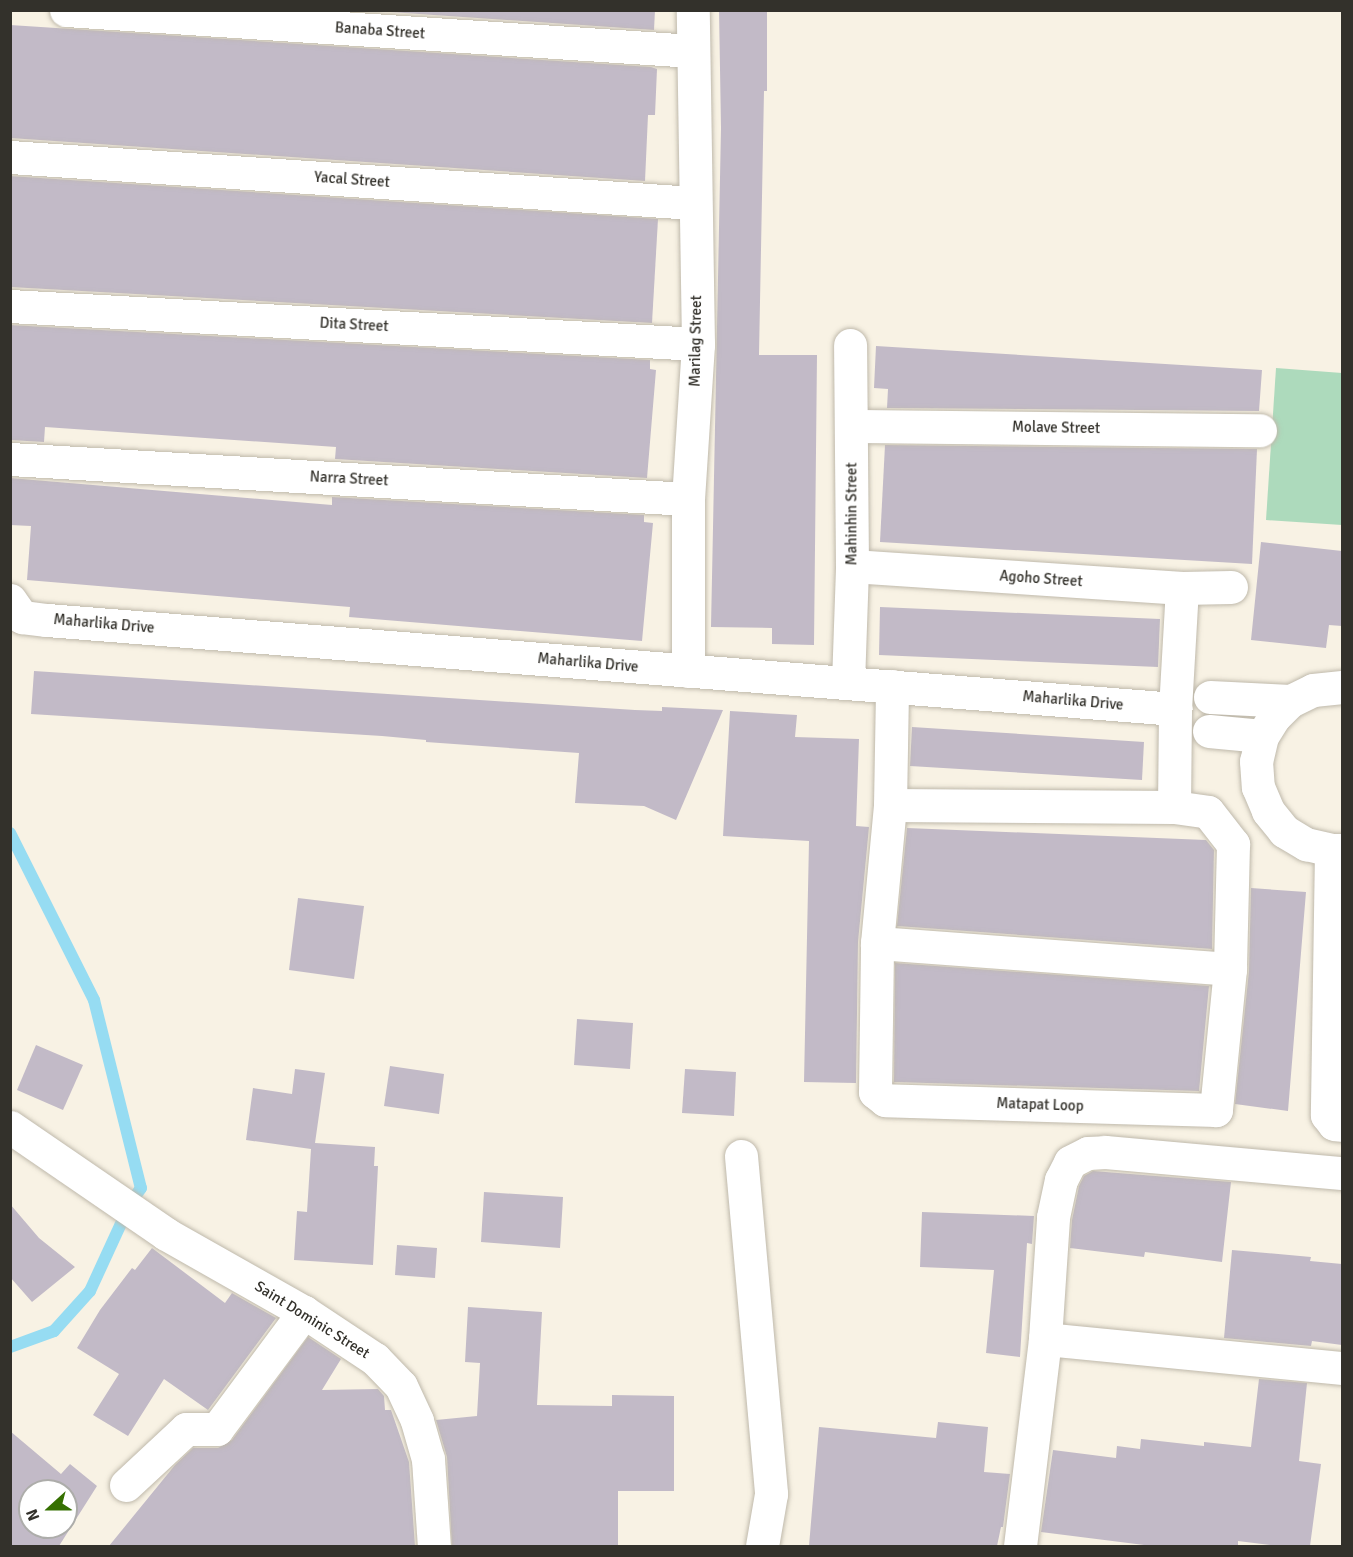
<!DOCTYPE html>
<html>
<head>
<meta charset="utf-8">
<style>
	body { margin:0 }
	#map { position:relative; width:1353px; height:1557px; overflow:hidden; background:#f8f2e4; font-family:Signika,sans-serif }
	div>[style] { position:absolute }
	.green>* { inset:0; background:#addabc }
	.stream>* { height:12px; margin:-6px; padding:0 6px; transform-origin:6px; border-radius:6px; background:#96dcf2 }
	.building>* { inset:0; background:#c2bac7 }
	.roads { filter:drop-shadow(0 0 2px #bfb9ab) drop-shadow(0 0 2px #bfb9ab) }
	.minor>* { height:33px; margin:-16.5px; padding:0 16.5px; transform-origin:16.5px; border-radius:16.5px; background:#fff }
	span { translate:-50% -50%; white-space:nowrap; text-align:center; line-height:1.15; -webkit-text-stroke:4.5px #fff; paint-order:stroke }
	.street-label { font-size:15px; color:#33312b }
	.frame { position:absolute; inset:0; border:12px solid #33312b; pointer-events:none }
	.north { position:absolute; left:18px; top:1479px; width:60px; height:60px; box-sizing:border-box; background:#fff; border:2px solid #adadaa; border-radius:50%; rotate:249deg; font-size:16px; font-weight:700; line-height:24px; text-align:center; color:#33312b }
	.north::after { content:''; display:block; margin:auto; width:21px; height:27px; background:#357001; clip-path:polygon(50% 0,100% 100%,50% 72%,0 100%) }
</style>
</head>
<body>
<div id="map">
	<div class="green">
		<div style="clip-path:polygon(1276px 368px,1342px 373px,1342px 525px,1266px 520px)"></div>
	</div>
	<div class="stream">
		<div style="left:10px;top:833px;width:187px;rotate:63.3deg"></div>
		<div style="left:94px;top:1000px;width:194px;rotate:76deg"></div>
		<div style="left:141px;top:1188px;width:19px;rotate:125deg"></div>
		<div style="left:130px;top:1204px;width:96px;rotate:114.7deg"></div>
		<div style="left:90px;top:1291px;width:54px;rotate:132deg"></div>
		<div style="left:54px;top:1331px;width:47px;rotate:160deg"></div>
	</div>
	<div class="building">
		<div style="clip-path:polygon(361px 10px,655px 10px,654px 30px)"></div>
		<div style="clip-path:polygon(719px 10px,767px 10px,767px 91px,764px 91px,759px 355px,817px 355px,814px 645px,772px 644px,772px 628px,711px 627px,721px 128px)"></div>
		<div style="clip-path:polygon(10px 25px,651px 67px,657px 69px,655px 115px,648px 115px,645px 181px,10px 138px)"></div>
		<div style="clip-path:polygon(10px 176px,658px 219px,652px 323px,10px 287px)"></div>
		<div style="clip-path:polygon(10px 325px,650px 360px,650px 369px,656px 370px,647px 478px,335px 459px,336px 447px,45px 427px,44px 442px,10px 440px)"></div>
		<div style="clip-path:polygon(876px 346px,1262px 370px,1259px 411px,887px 408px,888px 389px,874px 388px)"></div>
		<div style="clip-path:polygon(885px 445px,1257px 449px,1252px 564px,880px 542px)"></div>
		<div style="clip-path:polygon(10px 478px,332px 505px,332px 497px,644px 515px,644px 522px,653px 523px,642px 641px,349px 617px,350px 607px,27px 580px,31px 526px,10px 525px)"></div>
		<div style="clip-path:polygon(1261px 542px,1342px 551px,1342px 626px,1329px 625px,1326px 648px,1251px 640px)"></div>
		<div style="clip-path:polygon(880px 607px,1160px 619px,1158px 667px,879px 655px)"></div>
		<div style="clip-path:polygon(34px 671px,635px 710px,662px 711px,662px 707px,723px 710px,676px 820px,644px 806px,575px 803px,579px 753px,426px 742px,426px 740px,382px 736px,31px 714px)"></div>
		<div style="clip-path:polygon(730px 711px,797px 715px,795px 737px,859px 739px,856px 826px,869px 827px,858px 942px,856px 1083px,804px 1082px,809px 841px,723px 836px)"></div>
		<div style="clip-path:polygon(912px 727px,1144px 742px,1142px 780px,910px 766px)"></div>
		<div style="clip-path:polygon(907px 828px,1206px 840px,1214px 850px,1212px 949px,897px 926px)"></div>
		<div style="clip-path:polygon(1251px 888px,1306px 892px,1288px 1111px,1235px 1104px,1249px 971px)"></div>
		<div style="clip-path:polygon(298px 898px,364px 906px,354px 979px,289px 970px)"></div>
		<div style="clip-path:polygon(895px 963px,1209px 986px,1199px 1091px,894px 1082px)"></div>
		<div style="clip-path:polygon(577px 1019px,633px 1023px,630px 1069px,574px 1065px)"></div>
		<div style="clip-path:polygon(36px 1045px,83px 1065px,63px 1110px,17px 1090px)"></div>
		<div style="clip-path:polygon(390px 1066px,444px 1074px,439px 1114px,384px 1106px)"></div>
		<div style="clip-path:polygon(295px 1069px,325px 1073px,315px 1143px,375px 1147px,374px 1166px,378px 1166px,373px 1265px,294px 1260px,297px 1211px,307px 1212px,311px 1149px,246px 1140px,253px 1088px,292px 1094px)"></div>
		<div style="clip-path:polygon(685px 1069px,736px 1072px,734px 1116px,682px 1113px)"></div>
		<div style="clip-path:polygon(1093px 1171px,1231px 1182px,1222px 1262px,1145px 1252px,1144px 1257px,1070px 1248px,1072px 1220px,1079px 1186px,1084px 1176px)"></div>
		<div style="clip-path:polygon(484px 1192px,563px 1197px,560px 1248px,481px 1242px)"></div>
		<div style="clip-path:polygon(10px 1204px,39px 1238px,75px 1267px,32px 1302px,10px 1277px)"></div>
		<div style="clip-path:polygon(922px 1212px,1034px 1216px,1032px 1244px,1027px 1243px,1020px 1357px,986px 1353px,994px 1270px,920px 1267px)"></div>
		<div style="clip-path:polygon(397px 1245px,437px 1248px,435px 1278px,395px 1275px)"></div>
		<div style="clip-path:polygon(152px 1248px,225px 1303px,232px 1293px,276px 1318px,208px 1410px,164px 1379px,128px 1436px,93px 1415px,119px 1374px,77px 1348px,100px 1310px,132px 1268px,135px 1270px)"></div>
		<div style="clip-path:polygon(1232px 1250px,1311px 1257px,1310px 1261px,1342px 1264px,1342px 1345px,1312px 1341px,1311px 1346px,1224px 1338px)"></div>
		<div style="clip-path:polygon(468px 1307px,542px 1312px,537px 1405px,612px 1406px,612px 1395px,674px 1396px,674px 1491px,618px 1491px,618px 1546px,452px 1546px,447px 1457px,436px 1420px,477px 1416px,480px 1363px,465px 1362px)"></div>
		<div style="clip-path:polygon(308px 1337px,341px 1359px,322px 1390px,378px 1389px,384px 1396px,385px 1410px,391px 1410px,409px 1462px,415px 1546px,109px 1546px,175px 1465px,193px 1448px,218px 1448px,232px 1440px)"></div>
		<div style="clip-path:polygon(1259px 1379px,1307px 1383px,1299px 1461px,1321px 1464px,1310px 1546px,1278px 1546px,1238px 1541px,1238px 1546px,1152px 1546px,1041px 1532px,1053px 1450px,1116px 1458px,1117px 1446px,1140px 1449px,1141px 1439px,1204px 1446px,1204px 1442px,1251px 1447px)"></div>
		<div style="clip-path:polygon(938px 1422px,988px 1427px,984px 1472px,1010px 1474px,1003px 1527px,1001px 1527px,997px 1546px,809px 1546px,819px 1427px,936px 1438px)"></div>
		<div style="clip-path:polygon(evenodd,10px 1431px,61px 1474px,70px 1464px,97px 1486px,59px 1546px,10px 1546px,10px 1431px,30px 1491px,66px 1491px,66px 1527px,30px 1527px,30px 1491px)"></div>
	</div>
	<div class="roads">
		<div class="minor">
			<div style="left:66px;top:10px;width:628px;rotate:3.74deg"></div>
			<div style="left:10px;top:157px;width:686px;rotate:3.85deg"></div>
			<div style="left:10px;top:306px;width:689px;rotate:3.16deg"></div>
			<div style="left:852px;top:426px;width:408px;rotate:0.6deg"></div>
			<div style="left:10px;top:459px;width:679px;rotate:3.38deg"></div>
			<div style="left:852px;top:566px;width:331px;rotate:3.8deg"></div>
			<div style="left:1182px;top:588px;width:49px;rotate:-1.2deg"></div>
			<div style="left:10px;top:600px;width:21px;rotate:55deg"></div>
			<div style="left:22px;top:617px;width:25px;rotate:7deg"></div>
			<div style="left:47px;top:620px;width:1132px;rotate:4.51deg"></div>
			<div style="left:688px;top:671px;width:172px;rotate:-90deg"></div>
			<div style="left:688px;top:499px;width:155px;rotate:-86.3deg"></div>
			<div style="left:698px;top:344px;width:334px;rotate:-90.9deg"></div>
			<div style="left:848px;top:683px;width:117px;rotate:-88deg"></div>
			<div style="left:852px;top:566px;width:221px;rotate:-90.5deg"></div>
			<div style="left:1342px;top:687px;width:29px;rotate:174deg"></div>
			<div style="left:1313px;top:690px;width:25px;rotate:154deg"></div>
			<div style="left:1290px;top:701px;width:23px;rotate:135deg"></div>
			<div style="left:1274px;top:717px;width:22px;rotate:122deg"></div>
			<div style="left:1262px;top:736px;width:26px;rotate:103deg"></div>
			<div style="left:1256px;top:761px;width:26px;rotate:86deg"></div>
			<div style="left:1258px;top:787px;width:26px;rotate:67deg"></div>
			<div style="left:1268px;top:811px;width:26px;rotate:51deg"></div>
			<div style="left:1284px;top:831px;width:26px;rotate:31deg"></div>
			<div style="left:1306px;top:844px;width:26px;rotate:13deg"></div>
			<div style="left:1331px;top:850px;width:11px"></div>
			<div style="left:1210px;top:697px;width:80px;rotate:2.9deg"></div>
			<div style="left:1209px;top:731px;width:53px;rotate:5.4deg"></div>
			<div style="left:890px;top:805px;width:284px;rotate:0.4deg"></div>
			<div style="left:1174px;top:807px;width:34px;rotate:8deg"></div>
			<div style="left:1208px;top:812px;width:41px;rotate:52deg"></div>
			<div style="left:1233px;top:844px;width:125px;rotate:91.4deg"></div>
			<div style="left:1230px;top:969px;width:142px;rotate:95.7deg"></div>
			<div style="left:1216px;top:1110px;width:331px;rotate:-178.3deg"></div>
			<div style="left:885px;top:1100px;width:13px;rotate:-141deg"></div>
			<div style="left:875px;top:1092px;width:149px;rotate:-89.2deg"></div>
			<div style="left:877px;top:943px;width:139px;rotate:-84.6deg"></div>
			<div style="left:890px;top:805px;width:119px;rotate:-89deg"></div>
			<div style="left:1174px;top:807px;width:98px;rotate:-89.4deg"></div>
			<div style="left:1175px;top:709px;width:121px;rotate:-86.7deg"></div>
			<div style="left:1331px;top:850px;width:265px;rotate:90.9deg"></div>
			<div style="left:1327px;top:1115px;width:11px;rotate:52deg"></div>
			<div style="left:1334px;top:1124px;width:8px;rotate:7deg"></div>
			<div style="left:877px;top:943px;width:354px;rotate:4.2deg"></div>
			<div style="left:10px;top:1127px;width:189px;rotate:34.4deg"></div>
			<div style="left:166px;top:1234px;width:159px;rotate:29.5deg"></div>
			<div style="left:304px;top:1312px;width:85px;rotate:33.5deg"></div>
			<div style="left:375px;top:1359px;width:37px;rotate:46deg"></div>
			<div style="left:401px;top:1386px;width:38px;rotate:65deg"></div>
			<div style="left:417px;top:1421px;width:40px;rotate:74deg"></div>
			<div style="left:428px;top:1459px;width:87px;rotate:86.1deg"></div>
			<div style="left:741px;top:1156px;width:339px;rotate:84.9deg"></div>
			<div style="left:771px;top:1494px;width:53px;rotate:99.8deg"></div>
			<div style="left:1045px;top:1339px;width:298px;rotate:5.6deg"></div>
			<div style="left:126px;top:1485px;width:82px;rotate:-43deg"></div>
			<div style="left:186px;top:1429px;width:31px"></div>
			<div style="left:217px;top:1429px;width:146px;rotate:-53.4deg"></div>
			<div style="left:1020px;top:1546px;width:209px;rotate:-83.1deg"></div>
			<div style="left:1045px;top:1339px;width:122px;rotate:-86.2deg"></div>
			<div style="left:1053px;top:1217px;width:38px;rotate:-78deg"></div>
			<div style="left:1061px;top:1180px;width:20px;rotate:-63deg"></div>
			<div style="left:1070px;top:1162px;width:20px;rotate:-27deg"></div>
			<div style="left:1088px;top:1153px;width:17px;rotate:-3deg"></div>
			<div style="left:1105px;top:1152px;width:238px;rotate:5.1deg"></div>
		</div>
	</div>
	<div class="street-label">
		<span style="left:380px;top:31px;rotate:4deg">Banaba Street</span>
		<span style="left:352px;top:180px;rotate:4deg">Yacal Street</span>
		<span style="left:354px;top:325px;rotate:3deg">Dita Street</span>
		<span style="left:696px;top:341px;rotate:-89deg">Marilag Street</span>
		<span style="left:1056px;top:428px;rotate:1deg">Molave Street</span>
		<span style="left:349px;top:479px;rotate:3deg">Narra Street</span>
		<span style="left:852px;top:514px;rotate:-90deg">Mahinhin Street</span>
		<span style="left:1041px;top:579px;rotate:4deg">Agoho Street</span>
		<span style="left:104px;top:624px;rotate:5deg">Maharlika Drive</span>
		<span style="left:588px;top:663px;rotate:5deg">Maharlika Drive</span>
		<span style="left:1073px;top:701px;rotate:5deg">Maharlika Drive</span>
		<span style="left:1040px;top:1105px;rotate:2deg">Matapat Loop</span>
		<span style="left:312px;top:1320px;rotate:32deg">Saint Dominic Street</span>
	</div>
	<div class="frame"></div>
	<div class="north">N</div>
</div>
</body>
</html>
